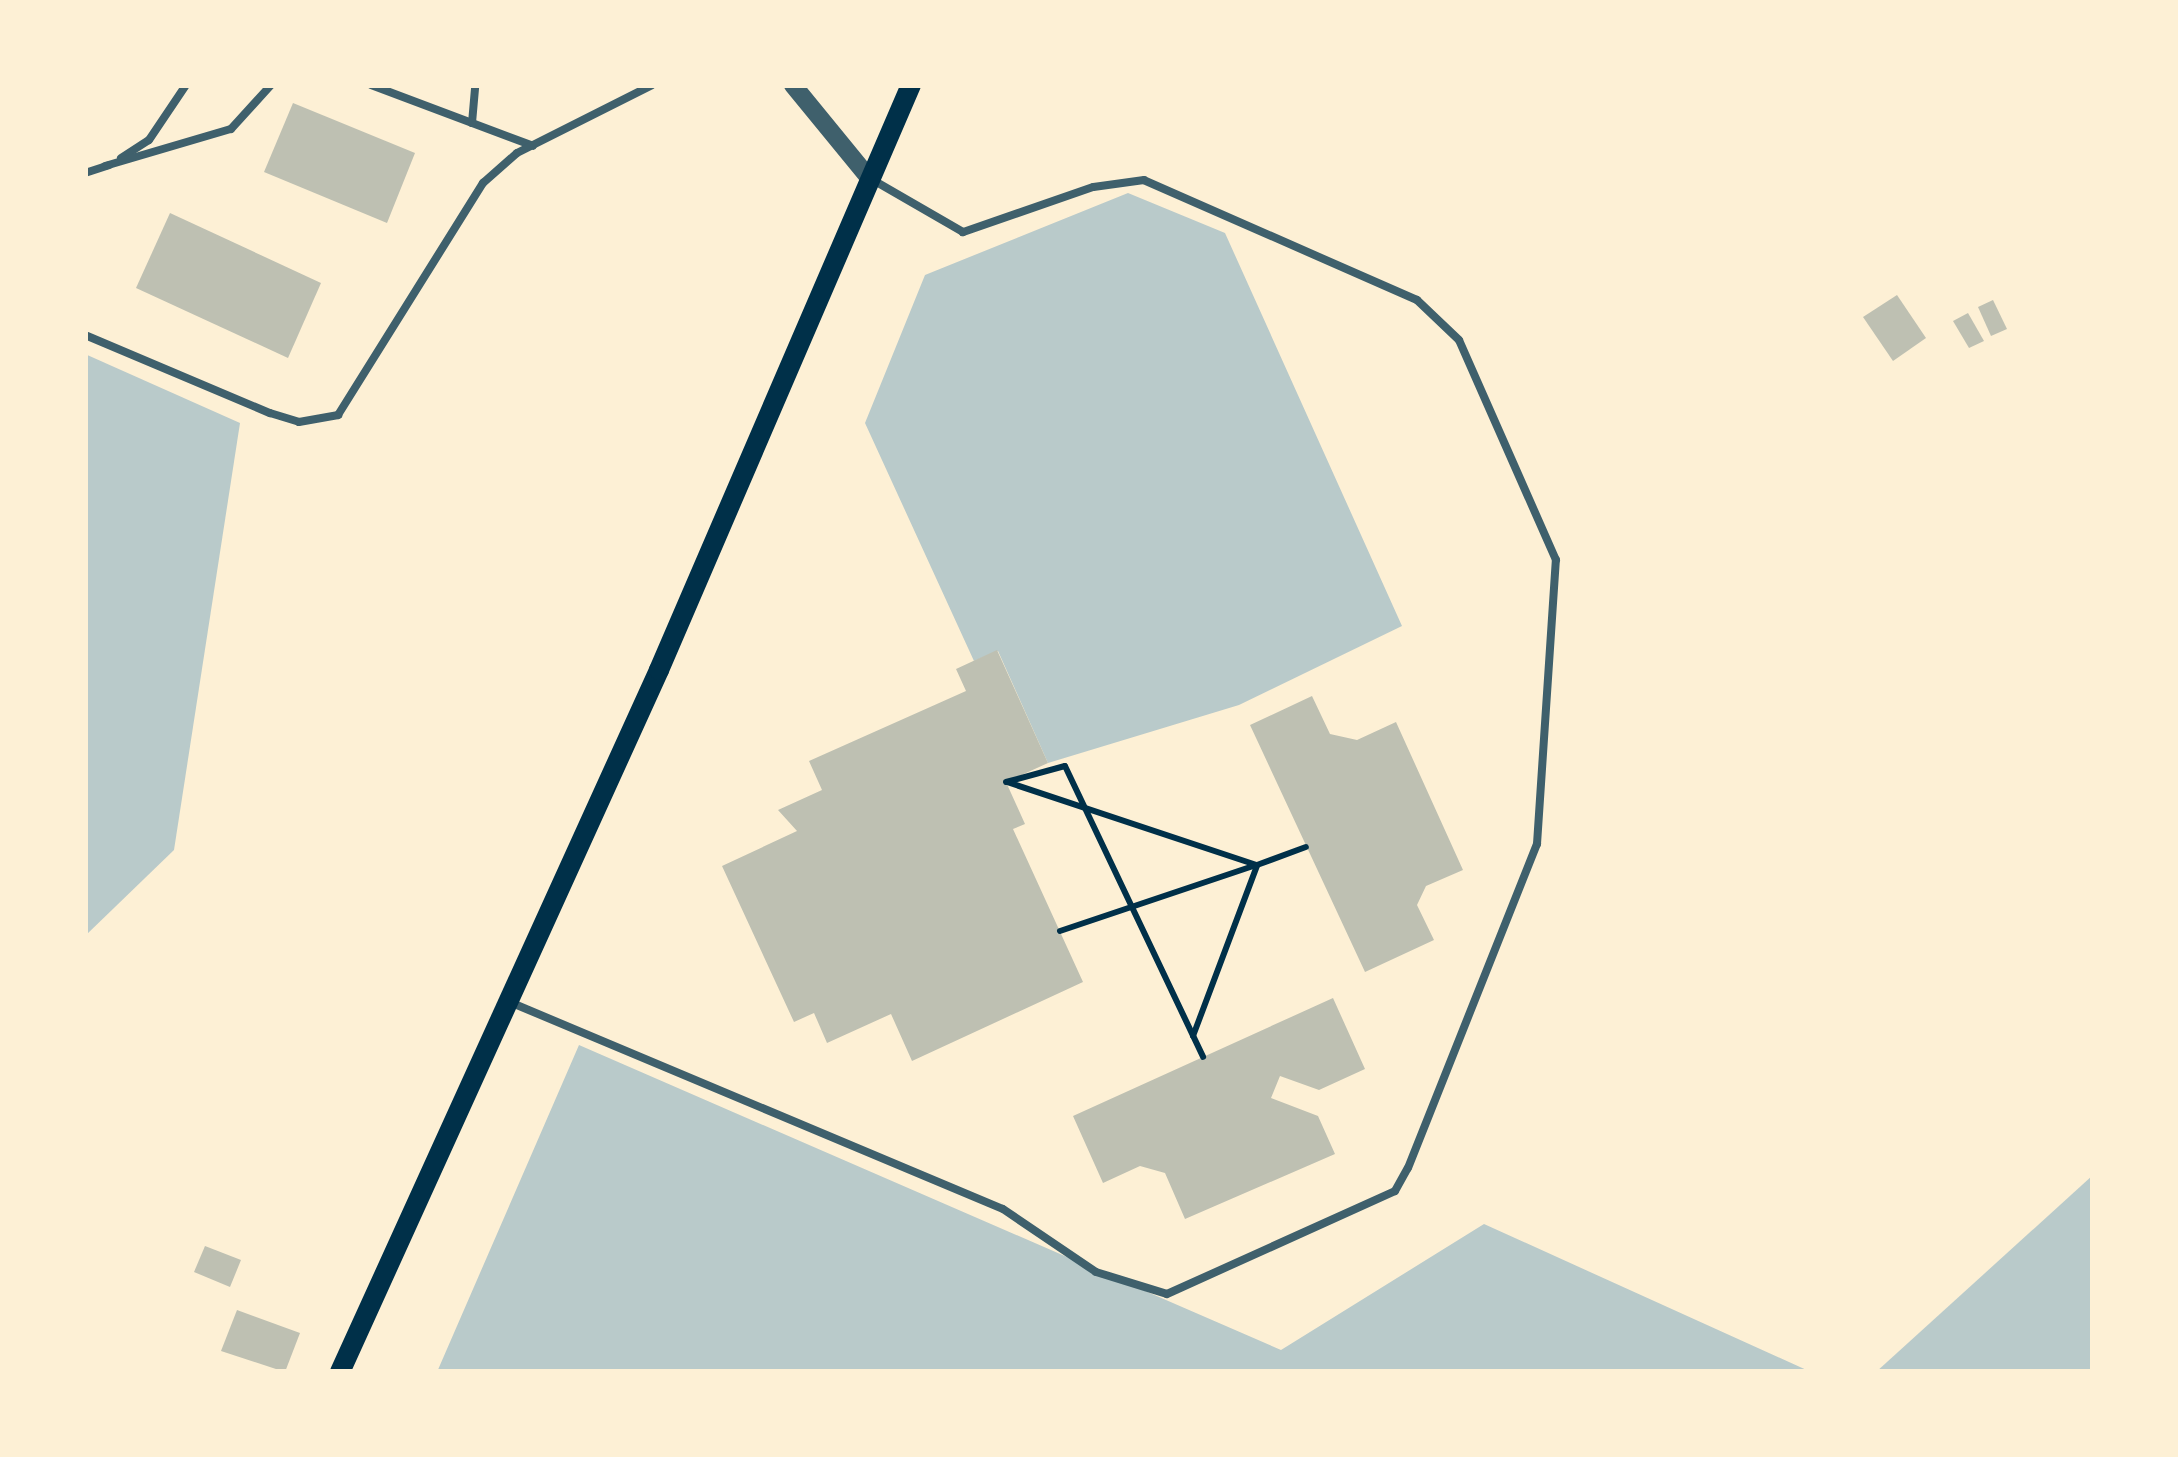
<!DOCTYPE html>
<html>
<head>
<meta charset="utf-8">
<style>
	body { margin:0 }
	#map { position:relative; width:2178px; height:1457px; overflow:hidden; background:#fdf0d5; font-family:Roboto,sans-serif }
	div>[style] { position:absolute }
	.green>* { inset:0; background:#b9caca }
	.building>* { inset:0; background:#bec0b2 }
	.path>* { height:6px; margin:-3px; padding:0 3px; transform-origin:3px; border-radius:3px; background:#003049 }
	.service>* { height:8px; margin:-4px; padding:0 4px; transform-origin:4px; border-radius:4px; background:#3f606c }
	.tertiary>* { height:18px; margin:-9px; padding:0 9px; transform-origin:9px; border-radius:9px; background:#3f606c }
	.secondary>* { height:20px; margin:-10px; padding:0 10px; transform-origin:10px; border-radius:10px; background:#003049 }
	span { translate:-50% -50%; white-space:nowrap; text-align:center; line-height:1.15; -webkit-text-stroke:9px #fdf0d5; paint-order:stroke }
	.frame { position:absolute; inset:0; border:88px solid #fdf0d5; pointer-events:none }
</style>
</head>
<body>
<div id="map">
	<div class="green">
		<div style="clip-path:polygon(1128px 193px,1225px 233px,1402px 626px,1239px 705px,1048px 763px,998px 651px,974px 661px,865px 423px,925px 275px)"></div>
		<div style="clip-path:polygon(85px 354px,240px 423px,174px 850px,85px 936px)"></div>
		<div style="clip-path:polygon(579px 1045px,1281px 1350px,1484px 1224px,1811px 1372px,437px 1372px)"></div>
		<div style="clip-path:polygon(2093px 1175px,2093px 1372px,1876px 1372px)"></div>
	</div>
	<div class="building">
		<div style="clip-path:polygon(293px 103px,415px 153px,387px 223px,264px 172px)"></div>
		<div style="clip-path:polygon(170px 213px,321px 283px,288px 358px,136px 288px)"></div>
		<div style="clip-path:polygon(1897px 295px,1926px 338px,1893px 361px,1863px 317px)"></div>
		<div style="clip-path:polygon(1993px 300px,2007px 329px,1991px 336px,1978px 307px)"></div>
		<div style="clip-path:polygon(1968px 313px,1984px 341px,1969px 348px,1953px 321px)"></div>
		<div style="clip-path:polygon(997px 650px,1048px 763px,1006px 782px,1025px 824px,1013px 829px,1083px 982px,912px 1061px,891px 1014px,827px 1043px,814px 1013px,794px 1022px,722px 866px,797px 831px,778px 810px,822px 790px,809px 761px,966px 691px,956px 669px)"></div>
		<div style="clip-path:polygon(1312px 696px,1330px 734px,1357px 740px,1396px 722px,1463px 870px,1426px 886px,1417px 905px,1434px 940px,1365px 972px,1250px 725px)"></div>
		<div style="clip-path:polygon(1333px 998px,1365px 1069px,1319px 1090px,1280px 1076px,1271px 1098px,1318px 1116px,1335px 1154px,1185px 1219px,1165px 1173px,1140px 1166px,1103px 1183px,1073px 1116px)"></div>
		<div style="clip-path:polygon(205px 1246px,241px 1260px,230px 1287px,194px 1272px)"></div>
		<div style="clip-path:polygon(237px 1310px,300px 1333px,285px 1372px,221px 1351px)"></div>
	</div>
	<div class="path">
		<div style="left:1006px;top:782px;width:61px;rotate:-15.2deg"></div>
		<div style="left:1065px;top:766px;width:322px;rotate:64.6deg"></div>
		<div style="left:1007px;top:782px;width:263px;rotate:18.4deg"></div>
		<div style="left:1257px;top:865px;width:52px;rotate:-20.2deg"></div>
		<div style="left:1060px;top:931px;width:207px;rotate:-18.6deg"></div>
		<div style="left:1193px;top:1036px;width:182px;rotate:-69.4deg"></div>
	</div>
	<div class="service">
		<div style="left:371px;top:85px;width:173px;rotate:20.6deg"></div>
		<div style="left:472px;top:123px;width:38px;rotate:-85deg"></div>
		<div style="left:121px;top:158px;width:33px;rotate:-33deg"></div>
		<div style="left:149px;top:140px;width:66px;rotate:-56.1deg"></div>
		<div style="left:105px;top:166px;width:131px;rotate:-16.4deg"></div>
		<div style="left:231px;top:129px;width:59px;rotate:-47.7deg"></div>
		<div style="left:85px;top:173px;width:25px;rotate:-18deg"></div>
		<div style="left:85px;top:335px;width:201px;rotate:22.9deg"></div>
		<div style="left:270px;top:413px;width:30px;rotate:17deg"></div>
		<div style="left:299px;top:422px;width:40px;rotate:-10deg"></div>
		<div style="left:338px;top:415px;width:274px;rotate:-58deg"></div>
		<div style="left:483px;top:183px;width:45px;rotate:-41.4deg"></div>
		<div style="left:517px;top:153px;width:151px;rotate:-26.7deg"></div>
		<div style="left:512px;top:1003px;width:532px;rotate:22.76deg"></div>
		<div style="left:1003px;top:1209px;width:112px;rotate:34.1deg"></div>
		<div style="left:1096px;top:1272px;width:74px;rotate:17.2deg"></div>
		<div style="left:1167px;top:1294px;width:250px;rotate:-24.3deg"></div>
		<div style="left:1395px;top:1191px;width:26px;rotate:-61deg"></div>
		<div style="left:1408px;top:1168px;width:349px;rotate:-68.3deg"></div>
		<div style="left:1537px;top:844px;width:285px;rotate:-86.2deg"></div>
		<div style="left:1556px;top:560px;width:240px;rotate:-113.8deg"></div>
		<div style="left:1459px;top:340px;width:58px;rotate:-136.4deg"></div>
		<div style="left:1417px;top:300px;width:298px;rotate:-156.3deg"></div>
		<div style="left:1144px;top:180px;width:51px;rotate:172.2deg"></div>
		<div style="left:1093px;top:187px;width:138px;rotate:160.9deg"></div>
		<div style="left:963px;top:232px;width:104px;rotate:-150deg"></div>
	</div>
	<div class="tertiary">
		<div style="left:793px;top:85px;width:120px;rotate:50.7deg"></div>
	</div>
	<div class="secondary">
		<div style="left:340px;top:1372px;width:771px;rotate:-65.56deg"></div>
		<div style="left:659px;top:670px;width:637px;rotate:-66.7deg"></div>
	</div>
	<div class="frame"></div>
</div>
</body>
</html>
